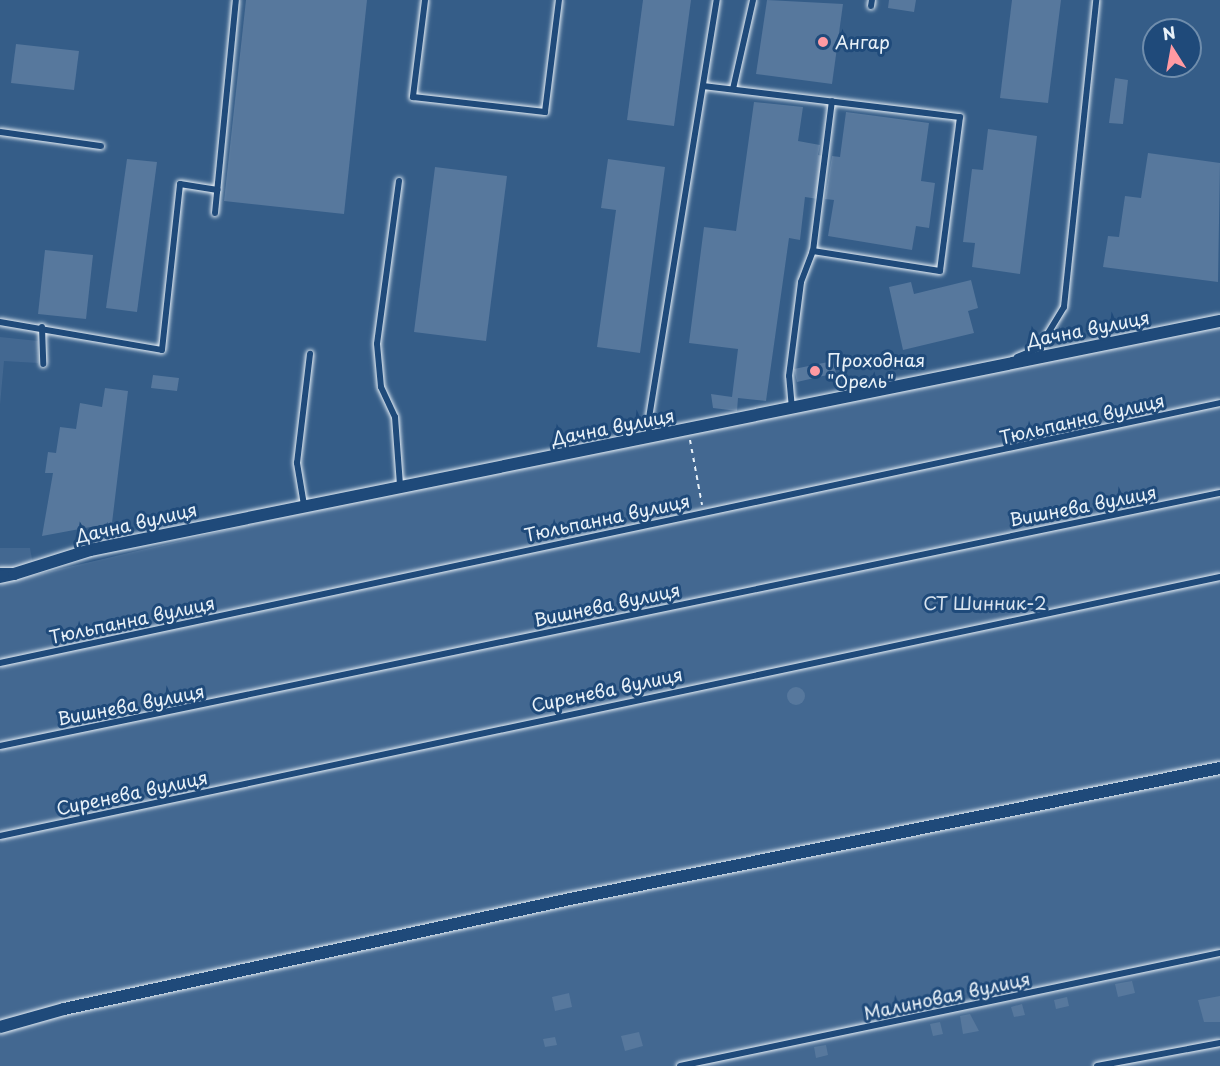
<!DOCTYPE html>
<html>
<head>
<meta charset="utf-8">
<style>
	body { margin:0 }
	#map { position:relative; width:1220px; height:1066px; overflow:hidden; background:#27517f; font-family:"Playpen Sans",sans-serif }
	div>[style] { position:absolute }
	.built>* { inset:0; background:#355d88 }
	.green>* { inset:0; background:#436891 }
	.building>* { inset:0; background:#57789d }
	.round { border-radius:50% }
	.path>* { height:2px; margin-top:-1px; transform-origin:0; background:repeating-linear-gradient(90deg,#e8f1f8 0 4.5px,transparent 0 9px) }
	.roads { filter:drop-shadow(0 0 2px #e8f1f8) drop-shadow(0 0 2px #e8f1f8) }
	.lane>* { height:6px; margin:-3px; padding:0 3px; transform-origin:3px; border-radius:3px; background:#1f4a7a }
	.street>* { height:12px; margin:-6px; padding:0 6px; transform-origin:6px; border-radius:6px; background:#1f4a7a }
	.dots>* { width:16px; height:16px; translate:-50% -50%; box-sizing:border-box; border:3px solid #1f4a7a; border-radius:50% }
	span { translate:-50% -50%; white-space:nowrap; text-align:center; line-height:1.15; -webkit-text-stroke:6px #1f4a7a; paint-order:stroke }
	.poi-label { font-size:18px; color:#e8f1f8 }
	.left { translate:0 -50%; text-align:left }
	.street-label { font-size:18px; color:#e8f1f8 }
	.park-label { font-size:18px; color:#d8e3ee }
	.north { position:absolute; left:1142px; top:18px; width:60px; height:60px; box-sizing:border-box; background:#1f4a7a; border:2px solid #6f8dac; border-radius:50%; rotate:349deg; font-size:16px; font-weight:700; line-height:24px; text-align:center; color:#e8f1f8 }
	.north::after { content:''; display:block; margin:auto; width:21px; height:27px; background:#ff9aa2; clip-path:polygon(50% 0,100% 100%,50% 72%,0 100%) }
</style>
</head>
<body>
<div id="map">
	<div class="built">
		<div style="clip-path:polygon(evenodd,0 0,1220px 0,1220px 318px,0 577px,0 0,1154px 30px,1190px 30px,1190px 66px,1154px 66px,1154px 30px)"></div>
	</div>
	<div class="green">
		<div style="clip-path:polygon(1220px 322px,1220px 1066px,0 1066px,0 583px,270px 520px)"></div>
		<div style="clip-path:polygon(0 337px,38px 341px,38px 363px,4px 361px,0 405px)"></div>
		<div style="clip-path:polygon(0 548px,30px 548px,33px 565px,0 570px)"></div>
	</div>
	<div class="building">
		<div style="clip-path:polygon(246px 0,367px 0,344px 214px,224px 201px)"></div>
		<div style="clip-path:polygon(643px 0,691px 0,674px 126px,627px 120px)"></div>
		<div style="clip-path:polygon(767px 0,843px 4px,832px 84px,756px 74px)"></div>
		<div style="clip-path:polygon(889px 0,916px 0,914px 12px,888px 8px)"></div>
		<div style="clip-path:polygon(1012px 0,1061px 0,1048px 103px,1000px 98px)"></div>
		<div style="clip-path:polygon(16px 44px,79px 51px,74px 90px,11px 83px)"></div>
		<div style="clip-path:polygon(1115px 78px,1128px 80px,1123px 124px,1109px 123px)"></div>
		<div style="clip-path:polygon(754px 102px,803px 107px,798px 141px,820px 145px,818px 155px,823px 156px,818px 199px,805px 197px,800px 240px,789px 238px,766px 401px,738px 398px,737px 411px,713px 408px,711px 394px,732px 397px,738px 349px,689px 343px,704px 227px,736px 231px)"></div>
		<div style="clip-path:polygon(846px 112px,929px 123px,921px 181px,935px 183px,929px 228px,916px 226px,912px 250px,828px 236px,834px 200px,825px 199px,832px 156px,840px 157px)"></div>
		<div style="clip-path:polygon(988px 129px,1037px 136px,1020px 274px,972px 267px,975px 243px,963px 242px,972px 169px,983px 170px)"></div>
		<div style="clip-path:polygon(1148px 153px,1220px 163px,1218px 282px,1103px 267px,1108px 236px,1119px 237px,1125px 196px,1141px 198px)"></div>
		<div style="clip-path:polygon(127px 159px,157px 162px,137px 312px,106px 308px)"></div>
		<div style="clip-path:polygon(608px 159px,665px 167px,640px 353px,597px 347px,616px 210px,601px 208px)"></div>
		<div style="clip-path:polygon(435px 167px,507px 176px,486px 341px,414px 332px)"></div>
		<div style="clip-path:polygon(45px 250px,93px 255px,86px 319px,38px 314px)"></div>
		<div style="clip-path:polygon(971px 280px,978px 308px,968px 311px,974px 333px,903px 350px,889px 287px,911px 282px,914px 294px)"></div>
		<div style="clip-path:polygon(833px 361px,836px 373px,797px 382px,794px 369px)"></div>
		<div style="clip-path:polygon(153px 375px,179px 378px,177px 391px,151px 388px)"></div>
		<div style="clip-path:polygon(105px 388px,128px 391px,112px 523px,42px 536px,53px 473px,45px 473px,48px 452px,56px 453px,60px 427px,76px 429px,80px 403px,102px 407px)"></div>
		<div class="round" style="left:787px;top:687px;width:18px;height:18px"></div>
		<div style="clip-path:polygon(1132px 981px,1135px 993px,1118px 997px,1115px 984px)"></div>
		<div style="clip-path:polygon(569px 993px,572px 1007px,555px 1011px,552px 997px)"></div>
		<div style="clip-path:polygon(1220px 996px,1220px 1022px,1204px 1022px,1198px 1000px)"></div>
		<div style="clip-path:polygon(1067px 997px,1069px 1006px,1056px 1009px,1054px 1000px)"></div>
		<div style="clip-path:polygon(1022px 1004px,1025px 1015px,1014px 1017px,1011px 1007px)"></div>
		<div style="clip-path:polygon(970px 1014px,979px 1031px,963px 1034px,960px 1016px)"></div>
		<div style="clip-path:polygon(940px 1022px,943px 1034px,933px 1036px,930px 1024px)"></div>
		<div style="clip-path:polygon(639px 1032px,643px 1046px,625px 1051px,621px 1036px)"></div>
		<div style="clip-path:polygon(555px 1037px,557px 1045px,545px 1047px,543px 1039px)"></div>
		<div style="clip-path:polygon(826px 1045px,828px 1055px,816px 1058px,814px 1047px)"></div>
	</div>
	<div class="path">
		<div style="left:690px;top:440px;width:66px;rotate:79.5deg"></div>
	</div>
	<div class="roads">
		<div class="lane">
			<div style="left:425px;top:0;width:98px;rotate:97.1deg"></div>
			<div style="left:413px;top:97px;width:133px;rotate:6.5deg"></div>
			<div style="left:545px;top:112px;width:113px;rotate:-82.9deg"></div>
			<div style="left:871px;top:6px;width:6px;rotate:-81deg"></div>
			<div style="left:703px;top:86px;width:259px;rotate:6.9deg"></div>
			<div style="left:960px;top:117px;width:155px;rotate:97.4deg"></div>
			<div style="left:940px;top:271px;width:129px;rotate:-171.1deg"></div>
			<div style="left:733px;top:89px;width:91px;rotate:-77.3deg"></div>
			<div style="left:0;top:132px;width:102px;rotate:7.9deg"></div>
			<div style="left:399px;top:181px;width:164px;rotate:97.7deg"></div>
			<div style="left:377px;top:344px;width:43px;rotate:84.7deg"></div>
			<div style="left:381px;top:387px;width:33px;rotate:65deg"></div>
			<div style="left:395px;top:417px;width:68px;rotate:85.8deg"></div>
			<div style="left:215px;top:213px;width:214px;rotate:-84.4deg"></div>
			<div style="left:0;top:322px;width:164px;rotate:9.8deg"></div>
			<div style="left:162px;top:350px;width:167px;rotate:-83.8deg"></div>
			<div style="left:180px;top:184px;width:38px;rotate:9deg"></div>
			<div style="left:42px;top:327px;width:37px;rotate:88deg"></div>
			<div style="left:1017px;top:357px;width:24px;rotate:-22deg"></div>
			<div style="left:1039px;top:348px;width:48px;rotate:-58.6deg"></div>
			<div style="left:1064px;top:307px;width:309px;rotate:-84deg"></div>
			<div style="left:792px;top:409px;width:33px;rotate:-95deg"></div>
			<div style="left:789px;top:376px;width:95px;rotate:-82.7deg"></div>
			<div style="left:801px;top:282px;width:33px;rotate:-69deg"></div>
			<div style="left:813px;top:251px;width:151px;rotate:-82.8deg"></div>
			<div style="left:650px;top:438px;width:14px;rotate:-98deg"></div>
			<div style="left:648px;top:424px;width:430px;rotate:-80.8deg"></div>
			<div style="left:304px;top:505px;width:43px;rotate:-99.5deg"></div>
			<div style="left:297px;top:463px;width:110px;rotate:-83.2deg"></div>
			<div style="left:0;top:663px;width:1247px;rotate:-12.03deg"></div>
			<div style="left:0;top:746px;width:1246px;rotate:-11.72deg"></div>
			<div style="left:0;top:836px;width:1247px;rotate:-11.99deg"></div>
			<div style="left:680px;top:1066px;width:552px;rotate:-11.82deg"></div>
			<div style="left:1097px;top:1066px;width:125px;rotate:-10.6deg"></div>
		</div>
		<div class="street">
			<div style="left:0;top:574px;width:14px"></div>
			<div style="left:14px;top:574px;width:14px;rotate:168deg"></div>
			<div style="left:14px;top:574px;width:80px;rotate:-17.5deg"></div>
			<div style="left:90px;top:550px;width:1153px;rotate:-11.46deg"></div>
			<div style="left:0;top:1027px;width:66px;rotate:-15.7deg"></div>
			<div style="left:64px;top:1009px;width:518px;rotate:-12.26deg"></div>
			<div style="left:570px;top:899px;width:663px;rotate:-11.39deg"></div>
		</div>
	</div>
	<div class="dots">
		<div style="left:823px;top:42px;background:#ff9aa2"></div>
		<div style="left:815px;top:371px;background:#ff9aa2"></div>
	</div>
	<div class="poi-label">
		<span class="left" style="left:835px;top:42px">Ангар</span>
		<span class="left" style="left:827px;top:371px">Проходная<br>"Орель"</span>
	</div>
	<div class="street-label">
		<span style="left:1088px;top:329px;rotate:-11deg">Дачна вулиця</span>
		<span style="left:1082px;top:419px;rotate:-13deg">Тюльпанна вулиця</span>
		<span style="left:613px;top:427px;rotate:-11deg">Дачна вулиця</span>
		<span style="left:1083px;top:506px;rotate:-11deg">Вишнева вулиця</span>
		<span style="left:607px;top:518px;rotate:-12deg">Тюльпанна вулиця</span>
		<span style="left:136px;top:523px;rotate:-13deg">Дачна вулиця</span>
		<span style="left:607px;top:605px;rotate:-12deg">Вишнева вулиця</span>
		<span style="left:132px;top:620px;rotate:-12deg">Тюльпанна вулиця</span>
		<span style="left:607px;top:690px;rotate:-12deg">Сиренева вулиця</span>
		<span style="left:131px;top:705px;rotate:-11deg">Вишнева вулиця</span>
		<span style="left:132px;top:793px;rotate:-12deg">Сиренева вулиця</span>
		<span style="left:947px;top:996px;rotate:-12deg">Малиновая вулиця</span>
	</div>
	<div class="park-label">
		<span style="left:985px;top:603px">СТ Шинник-2</span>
	</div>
	<div class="north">N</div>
</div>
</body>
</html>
